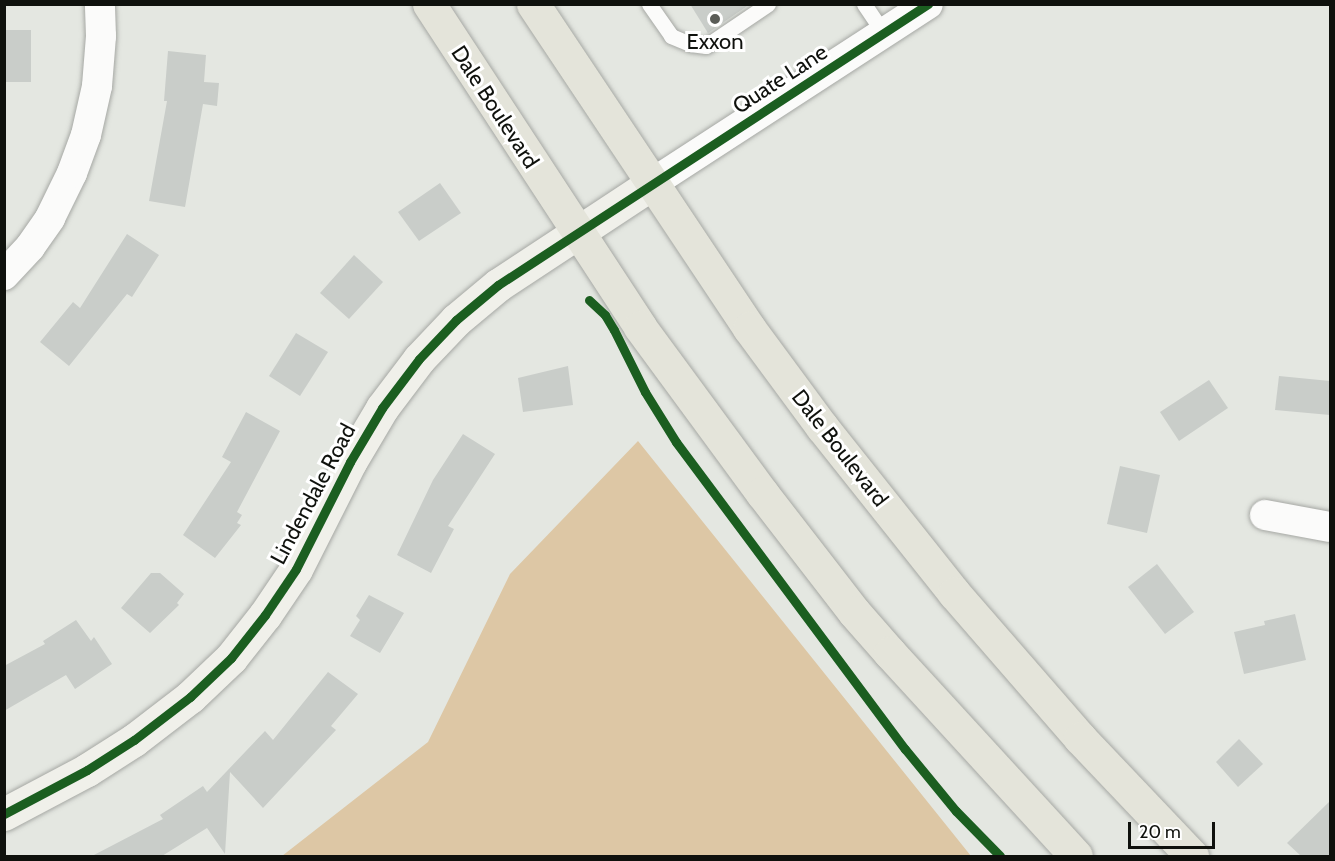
<!DOCTYPE html>
<html>
<head>
<meta charset="utf-8">
<style>
	body { margin:0 }
	#map { position:relative; width:1335px; height:861px; overflow:hidden; background:#e4e7e1; font-family:Cabin,sans-serif }
	div>[style] { position:absolute }
	.green>* { inset:0; background:#ddc7a5 }
	.building>* { inset:0; background:#c9cdc9 }
	.roads { filter:drop-shadow(0 0 2px #a6a8a4) drop-shadow(0 0 2px #a6a8a4) }
	.lane>* { height:15px; margin:-7.5px; padding:0 7.5px; transform-origin:7.5px; border-radius:7.5px; background:#fbfbfa }
	.street>* { height:30px; margin:-15px; padding:0 15px; transform-origin:15px; border-radius:15px; background:#fbfbfa }
	.secondary>* { height:33px; margin:-16.5px; padding:0 16.5px; transform-origin:16.5px; border-radius:16.5px; background:#f0f0ea }
	.primary>* { height:33px; margin:-16.5px; padding:0 16.5px; transform-origin:16.5px; border-radius:16.5px; background:#e4e4da }
	.cycleway>* { height:9px; margin:-4.5px; padding:0 4.5px; transform-origin:4.5px; border-radius:4.5px; background:#1b5e20 }
	.dots>* { width:16px; height:16px; translate:-50% -50%; box-sizing:border-box; border:3px solid #fff; border-radius:50% }
	span { translate:-50% -50%; white-space:nowrap; text-align:center; line-height:1.15; -webkit-text-stroke:6px #fff; paint-order:stroke }
	.poi-label { font-size:22px; color:#0f110d }
	.street-label { font-size:22px; color:#0f110d }
	.frame { position:absolute; inset:0; border:6px solid #0f110d; pointer-events:none }
	.scale { position:absolute; left:1128px; top:822px; width:87px; height:27px; box-sizing:border-box; border:3px solid #0f110d; border-top:0; padding-left:8px; font-size:18px; line-height:21px; white-space:nowrap; color:#0f110d; -webkit-text-stroke:4px #fff; paint-order:stroke }
</style>
</head>
<body>
<div id="map">
	<div class="green">
		<div style="clip-path:polygon(638px 441px,971px 856px,282px 856px,428px 742px,510px 574px)"></div>
	</div>
	<div class="building">
		<div style="clip-path:polygon(690px 4px,750px 4px,708px 33px)"></div>
		<div style="clip-path:polygon(4px 30px,31px 30px,31px 82px,4px 82px)"></div>
		<div style="clip-path:polygon(168px 51px,206px 55px,204px 82px,219px 83px,217px 106px,203px 104px,185px 207px,149px 201px,167px 101px,164px 101px)"></div>
		<div style="clip-path:polygon(440px 183px,461px 213px,419px 241px,398px 212px)"></div>
		<div style="clip-path:polygon(127px 234px,159px 255px,132px 297px,127px 294px,69px 366px,40px 342px,73px 302px,80px 308px)"></div>
		<div style="clip-path:polygon(354px 255px,383px 282px,349px 319px,320px 293px)"></div>
		<div style="clip-path:polygon(296px 333px,328px 352px,300px 396px,269px 376px)"></div>
		<div style="clip-path:polygon(568px 366px,573px 405px,523px 412px,518px 378px)"></div>
		<div style="clip-path:polygon(1279px 376px,1330px 381px,1330px 415px,1275px 410px)"></div>
		<div style="clip-path:polygon(1209px 380px,1228px 408px,1179px 441px,1160px 412px)"></div>
		<div style="clip-path:polygon(246px 412px,280px 431px,237px 512px,242px 515px,237px 523px,241px 525px,215px 558px,183px 535px,231px 462px,222px 457px)"></div>
		<div style="clip-path:polygon(463px 434px,495px 454px,448px 526px,454px 529px,431px 573px,397px 555px,433px 480px)"></div>
		<div style="clip-path:polygon(1120px 466px,1160px 475px,1147px 533px,1107px 524px)"></div>
		<div style="clip-path:polygon(1157px 564px,1194px 612px,1165px 634px,1128px 587px)"></div>
		<div style="clip-path:polygon(151px 573px,160px 573px,184px 594px,177px 603px,179px 605px,150px 633px,121px 608px)"></div>
		<div style="clip-path:polygon(369px 595px,404px 613px,380px 653px,350px 636px,360px 620px,356px 616px)"></div>
		<div style="clip-path:polygon(1295px 614px,1306px 660px,1244px 674px,1234px 632px,1265px 625px,1264px 621px)"></div>
		<div style="clip-path:polygon(76px 620px,91px 641px,94px 637px,112px 664px,75px 689px,66px 675px,4px 711px,4px 666px,45px 644px,43px 641px)"></div>
		<div style="clip-path:polygon(328px 672px,358px 694px,331px 726px,336px 730px,263px 808px,230px 772px,225px 854px,207px 828px,162px 856px,92px 856px,163px 819px,160px 815px,203px 786px,207px 792px,265px 731px,273px 740px)"></div>
		<div style="clip-path:polygon(1239px 739px,1263px 764px,1238px 787px,1216px 762px)"></div>
		<div style="clip-path:polygon(1330px 801px,1330px 856px,1301px 856px,1287px 843px)"></div>
	</div>
	<div class="roads">
		<div class="lane">
			<div style="left:649px;top:4px;width:39px;rotate:55deg"></div>
			<div style="left:671px;top:36px;width:21px;rotate:23deg"></div>
			<div style="left:690px;top:44px;width:16px;rotate:7deg"></div>
			<div style="left:706px;top:46px;width:75px;rotate:-34.1deg"></div>
			<div style="left:864px;top:4px;width:37px;rotate:56deg"></div>
		</div>
		<div class="street">
			<div style="left:651px;top:184px;width:330px;rotate:-33deg"></div>
			<div style="left:4px;top:275px;width:38px;rotate:-47deg"></div>
			<div style="left:30px;top:247px;width:35px;rotate:-55deg"></div>
			<div style="left:50px;top:218px;width:50px;rotate:-63.9deg"></div>
			<div style="left:72px;top:173px;width:40px;rotate:-69.8deg"></div>
			<div style="left:86px;top:135px;width:50px;rotate:-77.3deg"></div>
			<div style="left:97px;top:86px;width:50px;rotate:-85.4deg"></div>
			<div style="left:101px;top:36px;width:32px;rotate:-92deg"></div>
			<div style="left:1265px;top:515px;width:66px;rotate:10.5deg"></div>
		</div>
		<div class="secondary">
			<div style="left:4px;top:814px;width:94px;rotate:-27.9deg"></div>
			<div style="left:87px;top:770px;width:56px;rotate:-32.6deg"></div>
			<div style="left:134px;top:740px;width:71px;rotate:-37.5deg"></div>
			<div style="left:190px;top:697px;width:57px;rotate:-43.6deg"></div>
			<div style="left:231px;top:658px;width:55px;rotate:-51.7deg"></div>
			<div style="left:265px;top:615px;width:55px;rotate:-56deg"></div>
			<div style="left:296px;top:569px;width:120px;rotate:-63.2deg"></div>
			<div style="left:350px;top:462px;width:63px;rotate:-59.3deg"></div>
			<div style="left:382px;top:408px;width:61px;rotate:-52.9deg"></div>
			<div style="left:419px;top:359px;width:54px;rotate:-46.5deg"></div>
			<div style="left:456px;top:320px;width:55px;rotate:-39.8deg"></div>
			<div style="left:498px;top:285px;width:183px;rotate:-33.4deg"></div>
		</div>
		<div class="primary">
			<div style="left:429px;top:4px;width:386px;rotate:56.8deg"></div>
			<div style="left:640px;top:327px;width:206px;rotate:53.7deg"></div>
			<div style="left:762px;top:493px;width:150px;rotate:52.3deg"></div>
			<div style="left:854px;top:612px;width:55px;rotate:48.7deg"></div>
			<div style="left:890px;top:653px;width:275px;rotate:47.5deg"></div>
			<div style="left:533px;top:4px;width:389px;rotate:56.3deg"></div>
			<div style="left:749px;top:328px;width:123px;rotate:53.6deg"></div>
			<div style="left:822px;top:427px;width:212px;rotate:51.5deg"></div>
			<div style="left:954px;top:593px;width:192px;rotate:49deg"></div>
			<div style="left:1080px;top:738px;width:163px;rotate:46.5deg"></div>
		</div>
	</div>
	<div class="cycleway">
		<div style="left:589px;top:300px;width:22px;rotate:43deg"></div>
		<div style="left:605px;top:315px;width:17px;rotate:59deg"></div>
		<div style="left:614px;top:330px;width:69px;rotate:63.4deg"></div>
		<div style="left:645px;top:392px;width:59px;rotate:58.2deg"></div>
		<div style="left:676px;top:442px;width:383px;rotate:53.3deg"></div>
		<div style="left:905px;top:749px;width:80px;rotate:50.6deg"></div>
		<div style="left:956px;top:811px;width:63px;rotate:45.6deg"></div>
		<div style="left:4px;top:814px;width:94px;rotate:-27.9deg"></div>
		<div style="left:87px;top:770px;width:56px;rotate:-32.6deg"></div>
		<div style="left:134px;top:740px;width:71px;rotate:-37.5deg"></div>
		<div style="left:190px;top:697px;width:57px;rotate:-43.6deg"></div>
		<div style="left:231px;top:658px;width:55px;rotate:-51.7deg"></div>
		<div style="left:265px;top:615px;width:55px;rotate:-56deg"></div>
		<div style="left:296px;top:569px;width:120px;rotate:-63.2deg"></div>
		<div style="left:350px;top:462px;width:63px;rotate:-59.3deg"></div>
		<div style="left:382px;top:408px;width:61px;rotate:-52.9deg"></div>
		<div style="left:419px;top:359px;width:54px;rotate:-46.5deg"></div>
		<div style="left:456px;top:320px;width:55px;rotate:-39.8deg"></div>
		<div style="left:498px;top:285px;width:514px;rotate:-33.16deg"></div>
	</div>
	<div class="dots">
		<div style="left:715px;top:19px;background:#5a5c57"></div>
	</div>
	<div class="poi-label">
		<span style="left:715px;top:42px">Exxon</span>
	</div>
	<div class="street-label">
		<span style="left:780px;top:79px;rotate:-33deg">Quate Lane</span>
		<span style="left:495px;top:107px;rotate:57deg">Dale Boulevard</span>
		<span style="left:840px;top:448px;rotate:52deg">Dale Boulevard</span>
		<span style="left:313px;top:494px;rotate:-62deg">Lindendale Road</span>
	</div>
	<div class="frame"></div>
	<div class="scale">20 m</div>
</div>
</body>
</html>
